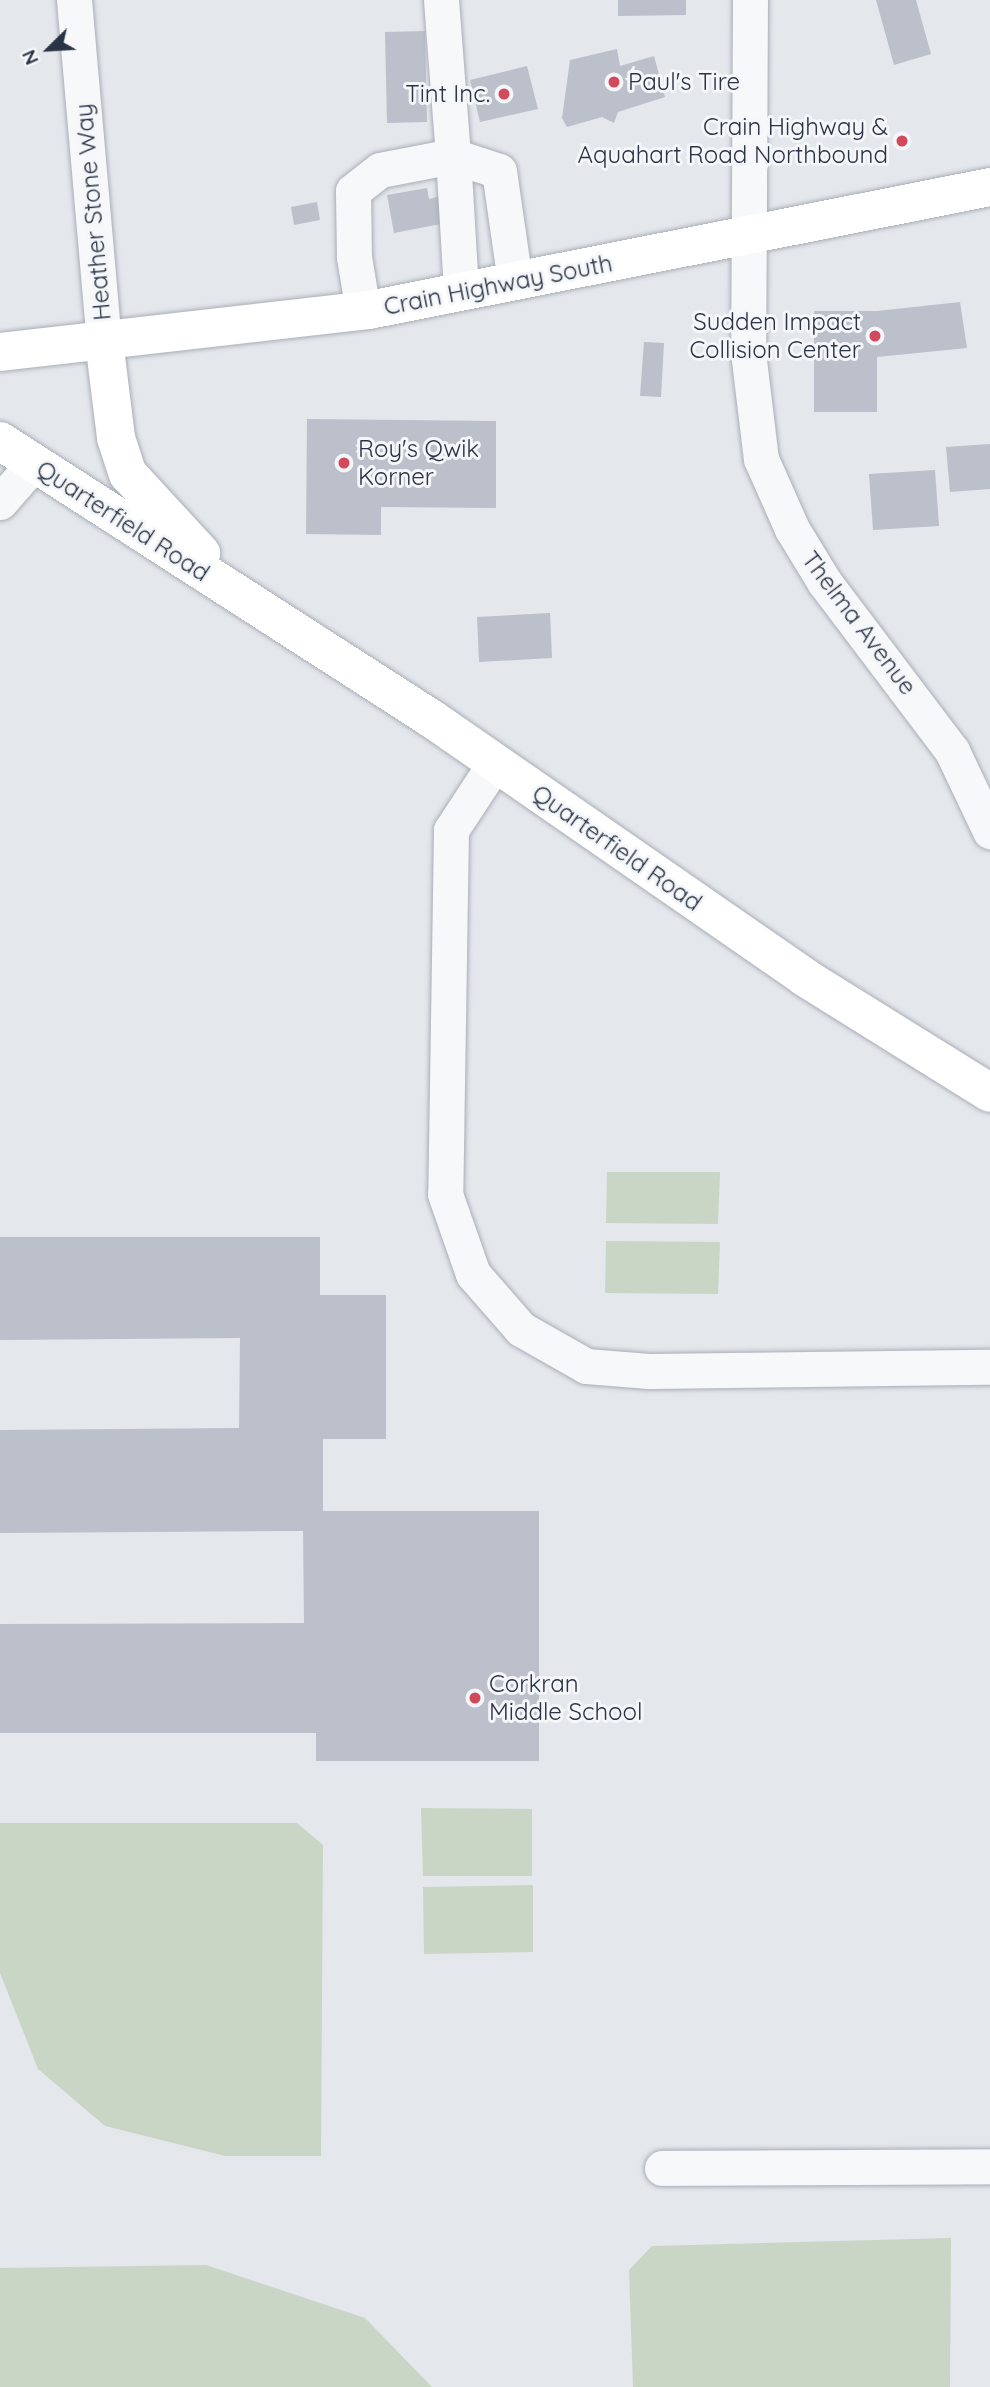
<!DOCTYPE html>
<html>
<head>
<meta charset="utf-8">
<style>
	body { margin:0 }
	#map { position:relative; width:990px; height:2387px; overflow:hidden; background:#e4e7ec; font-family:Quicksand,sans-serif }
	div>[style] { position:absolute }
	.green>* { inset:0; background:#c9d6c5 }
	.building>* { inset:0; background:#bbc0ca }
	.roads { filter:drop-shadow(0 0 2px #a9aeb7) drop-shadow(0 0 2px #a9aeb7) }
	.minor>* { height:35px; margin:-17.5px; padding:0 17.5px; transform-origin:17.5px; border-radius:17.5px; background:#f7f8fa }
	.major>* { height:38px; margin:-19px; padding:0 19px; transform-origin:19px; border-radius:19px; background:#fff }
	.dots>* { width:19px; height:19px; translate:-50% -50%; box-sizing:border-box; border:4px solid #f4f6f9; border-radius:50% }
	span { translate:-50% -50%; white-space:nowrap; text-align:center; line-height:1.15; -webkit-text-stroke:6px #f4f6f9; paint-order:stroke }
	.poi-label { font-size:24px; color:#2b3445 }
	.left { translate:0 -50%; text-align:left }
	.right { translate:-100% -50%; text-align:right }
	.street-label { font-size:24px; color:#2b3445 }
	.north { position:absolute; left:14px; top:14px; width:70px; height:70px; -webkit-text-stroke:5px #f4f6f9; paint-order:stroke; rotate:246deg; font-size:19px; font-weight:700; line-height:28px; text-align:center; color:#2b3445 }
	.north::after { content:''; display:block; margin:auto; width:24px; height:32px; background:#2b3445; clip-path:polygon(50% 0,100% 100%,50% 72%,0 100%) }
</style>
</head>
<body>
<div id="map">
	<div class="green">
		<div style="clip-path:polygon(607px 1172px,720px 1172px,718px 1224px,606px 1223px)"></div>
		<div style="clip-path:polygon(606px 1241px,720px 1242px,718px 1294px,605px 1293px)"></div>
		<div style="clip-path:polygon(421px 1808px,532px 1809px,532px 1876px,423px 1876px)"></div>
		<div style="clip-path:polygon(0 1823px,297px 1823px,323px 1845px,321px 2156px,225px 2156px,105px 2126px,38px 2069px,0 1973px)"></div>
		<div style="clip-path:polygon(533px 1885px,533px 1952px,424px 1954px,423px 1887px)"></div>
		<div style="clip-path:polygon(951px 2238px,950px 2387px,633px 2387px,629px 2270px,652px 2246px)"></div>
		<div style="clip-path:polygon(206px 2265px,365px 2318px,432px 2387px,0 2387px,0 2268px)"></div>
	</div>
	<div class="building">
		<div style="clip-path:polygon(618px 0,686px 0,686px 15px,618px 16px)"></div>
		<div style="clip-path:polygon(876px 0,916px 0,931px 54px,894px 65px)"></div>
		<div style="clip-path:polygon(425px 31px,427px 122px,387px 123px,385px 32px)"></div>
		<div style="clip-path:polygon(617px 49px,620px 66px,654px 56px,665px 97px,618px 112px,614px 123px,602px 117px,567px 127px,562px 118px,570px 60px)"></div>
		<div style="clip-path:polygon(527px 66px,538px 109px,480px 122px,470px 80px)"></div>
		<div style="clip-path:polygon(427px 188px,429px 199px,441px 196px,446px 223px,394px 233px,387px 195px)"></div>
		<div style="clip-path:polygon(317px 202px,320px 220px,294px 225px,291px 207px)"></div>
		<div style="clip-path:polygon(960px 302px,967px 348px,877px 357px,877px 412px,814px 412px,814px 311px,877px 311px)"></div>
		<div style="clip-path:polygon(644px 342px,664px 343px,661px 397px,640px 396px)"></div>
		<div style="clip-path:polygon(307px 419px,496px 421px,496px 508px,381px 507px,381px 535px,306px 534px)"></div>
		<div style="clip-path:polygon(990px 444px,990px 489px,950px 492px,946px 447px)"></div>
		<div style="clip-path:polygon(935px 470px,939px 526px,873px 530px,869px 474px)"></div>
		<div style="clip-path:polygon(550px 613px,552px 658px,479px 662px,477px 617px)"></div>
		<div style="clip-path:polygon(0 1237px,320px 1237px,320px 1295px,386px 1295px,386px 1439px,323px 1439px,323px 1511px,539px 1511px,539px 1761px,316px 1761px,316px 1733px,0 1733px,0 1624px,304px 1623px,303px 1531px,0 1533px,0 1430px,239px 1428px,240px 1338px,0 1340px)"></div>
	</div>
	<div class="roads">
		<div class="minor">
			<div style="left:74px;top:0;width:342px;rotate:85deg"></div>
			<div style="left:441px;top:0;width:156px;rotate:85.6deg"></div>
			<div style="left:453px;top:156px;width:48px;rotate:18.1deg"></div>
			<div style="left:499px;top:171px;width:112px;rotate:81.8deg"></div>
			<div style="left:750px;top:0;width:352px;rotate:90.3deg"></div>
			<div style="left:748px;top:352px;width:108px;rotate:83.1deg"></div>
			<div style="left:761px;top:459px;width:77px;rotate:66.1deg"></div>
			<div style="left:792px;top:529px;width:63px;rotate:58.6deg"></div>
			<div style="left:825px;top:583px;width:211px;rotate:52.9deg"></div>
			<div style="left:952px;top:751px;width:89px;rotate:64.6deg"></div>
			<div style="left:363px;top:311px;width:55px;rotate:-99.5deg"></div>
			<div style="left:354px;top:257px;width:66px;rotate:-90.9deg"></div>
			<div style="left:353px;top:191px;width:34px;rotate:-38deg"></div>
			<div style="left:380px;top:170px;width:74px;rotate:-10.9deg"></div>
			<div style="left:453px;top:156px;width:136px;rotate:86.6deg"></div>
			<div style="left:0;top:502px;width:52px;rotate:-48.9deg"></div>
			<div style="left:495px;top:763px;width:80px;rotate:123.3deg"></div>
			<div style="left:451px;top:830px;width:364px;rotate:90.9deg"></div>
			<div style="left:445px;top:1194px;width:85px;rotate:70.7deg"></div>
			<div style="left:473px;top:1274px;width:73px;rotate:48.9deg"></div>
			<div style="left:521px;top:1329px;width:75px;rotate:29.6deg"></div>
			<div style="left:586px;top:1366px;width:63px;rotate:4.5deg"></div>
			<div style="left:649px;top:1371px;width:341px;rotate:-0.7deg"></div>
			<div style="left:662px;top:2168px;width:328px;rotate:-0.3deg"></div>
		</div>
		<div class="major">
			<div style="left:104px;top:341px;width:98px;rotate:82.9deg"></div>
			<div style="left:116px;top:438px;width:38px;rotate:72deg"></div>
			<div style="left:128px;top:474px;width:108px;rotate:47.3deg"></div>
			<div style="left:0;top:352px;width:371px;rotate:-6.5deg"></div>
			<div style="left:369px;top:310px;width:633px;rotate:-11.2deg"></div>
			<div style="left:0;top:441px;width:514px;rotate:32.76deg"></div>
			<div style="left:432px;top:719px;width:453px;rotate:34.7deg"></div>
			<div style="left:804px;top:977px;width:219px;rotate:31.9deg"></div>
		</div>
	</div>
	<div class="dots">
		<div style="left:614px;top:82px;background:#d1495b"></div>
		<div style="left:504px;top:94px;background:#d1495b"></div>
		<div style="left:902px;top:141px;background:#d1495b"></div>
		<div style="left:875px;top:336px;background:#d1495b"></div>
		<div style="left:344px;top:463px;background:#d1495b"></div>
		<div style="left:475px;top:1698px;background:#d1495b"></div>
	</div>
	<div class="poi-label">
		<span class="left" style="left:628px;top:82px">Paul's Tire</span>
		<span class="right" style="left:490px;top:94px">Tint Inc.</span>
		<span class="right" style="left:888px;top:141px">Crain Highway &amp;<br>Aquahart Road Northbound</span>
		<span class="right" style="left:861px;top:336px">Sudden Impact<br>Collision Center</span>
		<span class="left" style="left:358px;top:463px">Roy's Qwik<br>Korner</span>
		<span class="left" style="left:489px;top:1698px">Corkran<br>Middle School</span>
	</div>
	<div class="street-label">
		<span style="left:93px;top:212px;rotate:-95deg">Heather Stone Way</span>
		<span style="left:498px;top:285px;rotate:-11deg">Crain Highway South</span>
		<span style="left:123px;top:521px;rotate:33deg">Quarterfield Road</span>
		<span style="left:859px;top:623px;rotate:53deg">Thelma Avenue</span>
		<span style="left:617px;top:848px;rotate:35deg">Quarterfield Road</span>
	</div>
	<div class="north">N</div>
</div>
</body>
</html>
